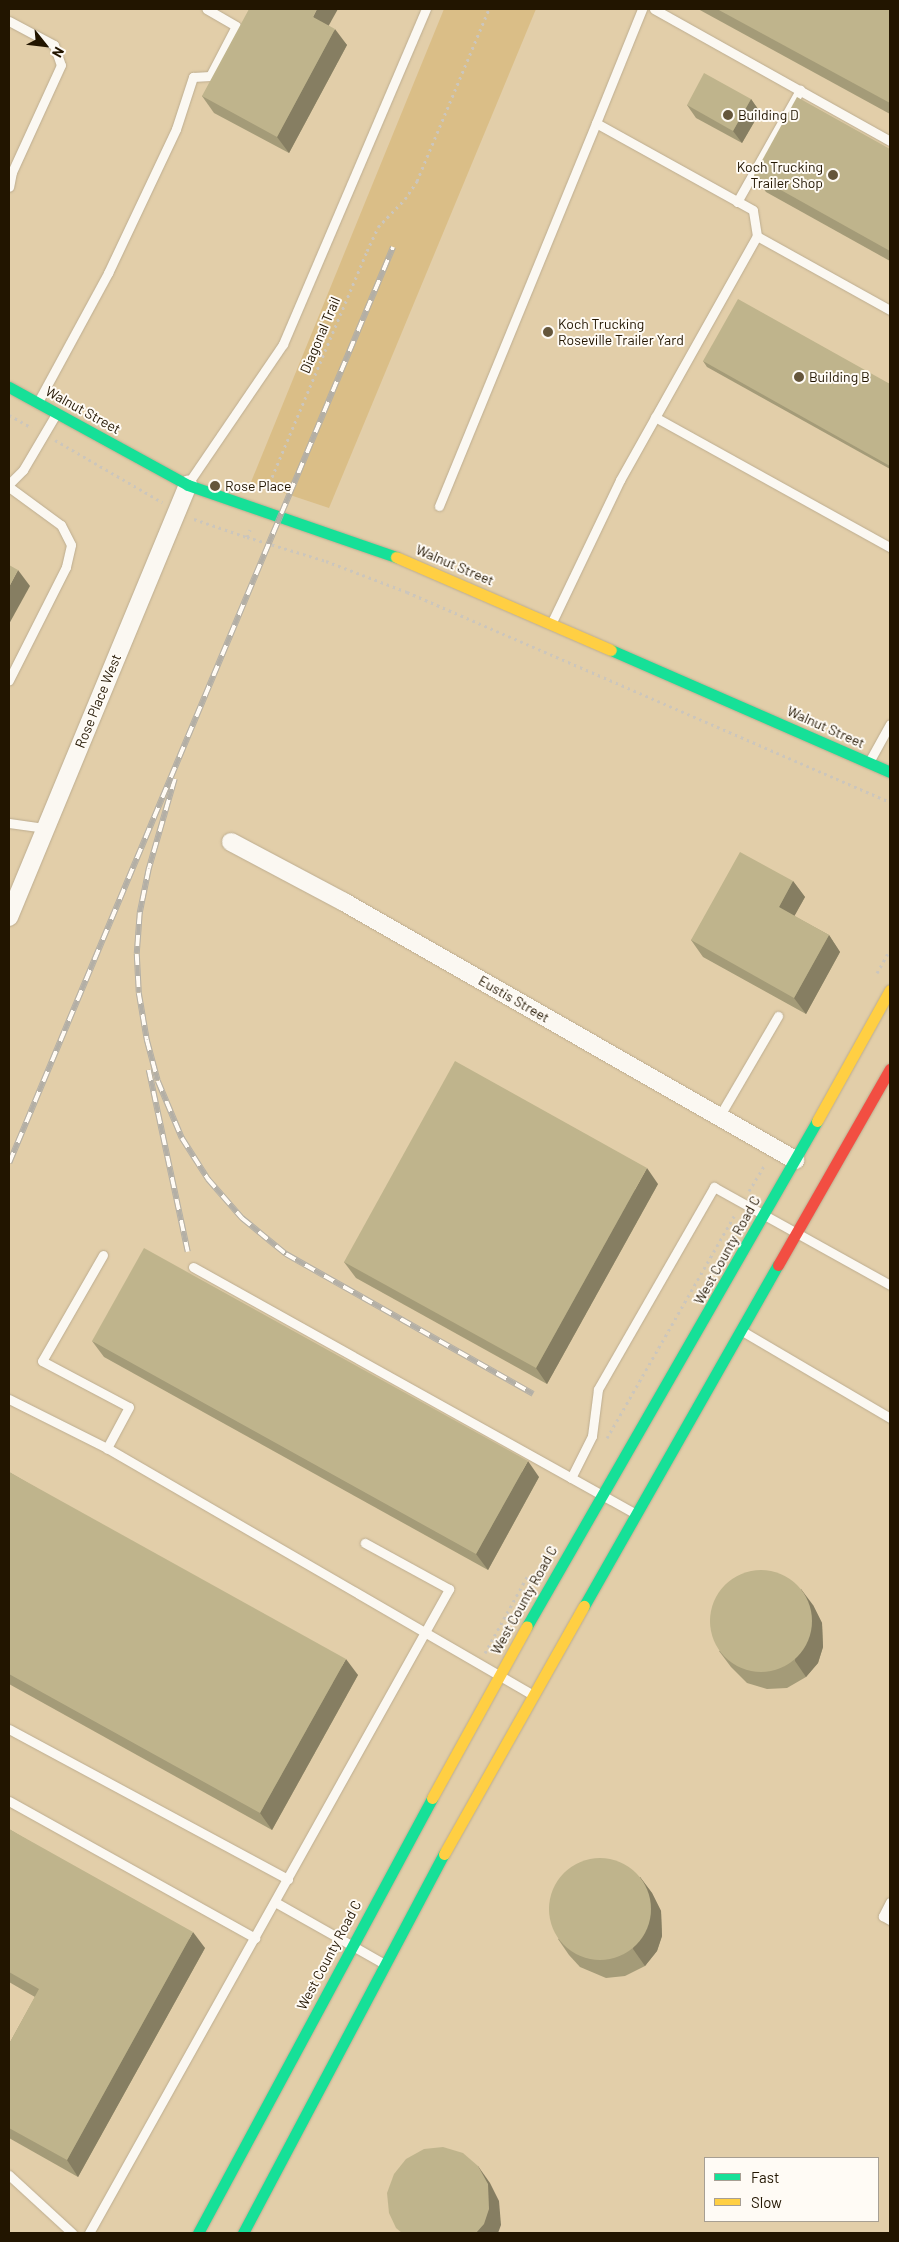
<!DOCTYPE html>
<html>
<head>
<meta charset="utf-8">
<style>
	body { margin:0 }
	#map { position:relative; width:899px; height:2242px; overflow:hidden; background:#e2cea9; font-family:Barlow,sans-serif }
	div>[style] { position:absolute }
	.green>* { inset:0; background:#dabe87 }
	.path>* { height:3px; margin-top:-1.5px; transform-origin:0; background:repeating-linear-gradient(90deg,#ccc6bc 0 2.5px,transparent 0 6.5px) }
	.roads { filter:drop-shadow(0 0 1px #bdad90) drop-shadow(0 0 1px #bdad90) }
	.lane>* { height:9px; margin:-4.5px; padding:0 4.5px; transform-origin:4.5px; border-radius:4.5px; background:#fbf8f2 }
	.street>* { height:18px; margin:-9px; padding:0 9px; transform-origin:9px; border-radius:9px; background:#fbf8f2 }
	.fast>* { height:11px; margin:-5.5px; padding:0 5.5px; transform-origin:5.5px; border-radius:5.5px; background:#16e098 }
	.slow>* { height:11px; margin:-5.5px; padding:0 5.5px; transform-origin:5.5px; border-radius:5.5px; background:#ffcf43 }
	.jam>* { height:11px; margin:-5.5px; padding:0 5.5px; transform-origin:5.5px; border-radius:5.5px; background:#f24e42 }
	.rail>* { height:5.5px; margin-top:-2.75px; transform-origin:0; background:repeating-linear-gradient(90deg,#fffbf5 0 11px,#b3afa6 0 22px); box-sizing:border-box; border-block:1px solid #b3afa6 }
	.wall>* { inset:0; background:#a49b78 }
	.shaded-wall>* { inset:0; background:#867e62 }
	.building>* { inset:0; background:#bfb48c }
	.round { border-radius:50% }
	.dots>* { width:14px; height:14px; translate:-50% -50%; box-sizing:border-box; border:2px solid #fffbf5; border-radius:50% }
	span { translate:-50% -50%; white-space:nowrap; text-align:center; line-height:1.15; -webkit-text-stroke:4px #fffbf5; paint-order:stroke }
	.poi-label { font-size:14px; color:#221500 }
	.left { translate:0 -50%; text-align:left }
	.right { translate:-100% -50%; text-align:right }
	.street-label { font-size:14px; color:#221500 }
	.frame { position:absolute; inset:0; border:10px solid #221500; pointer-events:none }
	.legend { position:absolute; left:704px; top:2157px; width:175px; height:65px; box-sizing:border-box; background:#fffbf5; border:1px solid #a79f93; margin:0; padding:6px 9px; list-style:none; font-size:15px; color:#221500 }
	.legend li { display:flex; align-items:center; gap:10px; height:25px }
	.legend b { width:25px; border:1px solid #a79f93 }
	.north { position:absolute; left:20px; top:20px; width:50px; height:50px; -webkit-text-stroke:4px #fffbf5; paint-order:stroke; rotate:119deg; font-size:14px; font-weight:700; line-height:20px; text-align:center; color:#221500 }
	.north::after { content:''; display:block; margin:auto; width:18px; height:22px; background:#221500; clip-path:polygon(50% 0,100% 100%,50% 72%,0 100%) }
</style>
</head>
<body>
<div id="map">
	<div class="green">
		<div style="clip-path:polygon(444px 9px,536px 9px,329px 508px,251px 482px)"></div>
	</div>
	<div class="path">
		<div style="left:9px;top:415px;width:26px;rotate:29deg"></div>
		<div style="left:55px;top:440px;width:124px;rotate:30.1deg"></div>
		<div style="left:267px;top:489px;width:258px;rotate:-67.2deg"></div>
		<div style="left:367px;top:251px;width:26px;rotate:-65deg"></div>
		<div style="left:378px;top:227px;width:39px;rotate:-46deg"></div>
		<div style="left:405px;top:199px;width:22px;rotate:-56deg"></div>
		<div style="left:417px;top:181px;width:186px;rotate:-67.3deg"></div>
		<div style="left:194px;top:519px;width:56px;rotate:18.8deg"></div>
		<div style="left:247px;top:537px;width:8px;rotate:-67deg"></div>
		<div style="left:247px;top:537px;width:83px;rotate:16.9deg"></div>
		<div style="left:326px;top:561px;width:87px;rotate:20.9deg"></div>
		<div style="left:407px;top:592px;width:527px;rotate:23.5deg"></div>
		<div style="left:877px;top:973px;width:26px;rotate:-61deg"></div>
		<div style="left:749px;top:1191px;width:31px;rotate:-59deg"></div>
		<div style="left:607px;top:1438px;width:259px;rotate:-60.2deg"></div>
		<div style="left:485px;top:1653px;width:89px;rotate:-61.1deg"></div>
	</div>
	<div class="roads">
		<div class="lane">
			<div style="left:654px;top:9px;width:270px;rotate:29.2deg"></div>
			<div style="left:9px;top:21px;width:51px;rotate:28.1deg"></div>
			<div style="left:54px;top:45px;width:21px;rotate:71deg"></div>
			<div style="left:61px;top:65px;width:118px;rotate:114.6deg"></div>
			<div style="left:12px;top:172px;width:15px;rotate:101deg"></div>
			<div style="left:737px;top:202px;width:129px;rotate:-60.6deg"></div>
			<div style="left:757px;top:236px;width:152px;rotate:29.1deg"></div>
			<div style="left:38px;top:402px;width:147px;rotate:-61.5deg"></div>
			<div style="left:108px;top:273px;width:159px;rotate:-64.7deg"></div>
			<div style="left:176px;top:129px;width:55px;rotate:-71.9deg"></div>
			<div style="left:193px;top:77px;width:17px;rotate:-3deg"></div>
			<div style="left:210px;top:76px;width:56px;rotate:-62.5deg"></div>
			<div style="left:236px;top:26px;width:34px;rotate:-150deg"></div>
			<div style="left:655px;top:417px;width:269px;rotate:29deg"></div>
			<div style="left:189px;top:482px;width:167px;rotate:-55.7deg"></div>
			<div style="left:283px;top:344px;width:364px;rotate:-66.9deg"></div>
			<div style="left:9px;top:484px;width:20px;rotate:-45deg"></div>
			<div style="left:23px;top:470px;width:65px;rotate:-59.5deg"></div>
			<div style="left:9px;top:487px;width:64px;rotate:36.2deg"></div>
			<div style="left:61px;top:525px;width:22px;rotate:63deg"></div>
			<div style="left:71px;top:545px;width:23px;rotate:103deg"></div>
			<div style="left:66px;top:567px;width:127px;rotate:116.8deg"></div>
			<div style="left:439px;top:506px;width:414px;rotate:-67.7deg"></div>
			<div style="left:552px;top:622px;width:157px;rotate:-64.4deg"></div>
			<div style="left:620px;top:480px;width:280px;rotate:-60.7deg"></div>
			<div style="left:757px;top:236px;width:26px;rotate:-99deg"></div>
			<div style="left:753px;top:210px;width:179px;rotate:-151deg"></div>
			<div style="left:596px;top:123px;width:123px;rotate:-68deg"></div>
			<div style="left:869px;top:762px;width:43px;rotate:-61.1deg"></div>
			<div style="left:9px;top:823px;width:37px;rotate:8deg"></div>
			<div style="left:719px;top:1117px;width:117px;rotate:-59.7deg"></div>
			<div style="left:103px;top:1255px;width:122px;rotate:119.9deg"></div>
			<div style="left:42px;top:1361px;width:98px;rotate:27.9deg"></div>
			<div style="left:129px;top:1407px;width:47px;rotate:118.2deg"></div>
			<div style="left:193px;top:1267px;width:507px;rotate:29.14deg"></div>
			<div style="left:742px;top:1331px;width:172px;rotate:30.4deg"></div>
			<div style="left:9px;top:1399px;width:110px;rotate:26.6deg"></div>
			<div style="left:107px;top:1448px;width:492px;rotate:30.1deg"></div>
			<div style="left:571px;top:1478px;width:47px;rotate:-63.4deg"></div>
			<div style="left:592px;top:1436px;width:47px;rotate:-82.7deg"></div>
			<div style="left:598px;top:1389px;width:233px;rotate:-60.1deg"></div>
			<div style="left:714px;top:1187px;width:201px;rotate:29.1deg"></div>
			<div style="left:9px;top:1729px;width:317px;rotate:28.3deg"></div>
			<div style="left:9px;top:1801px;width:282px;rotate:29.1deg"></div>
			<div style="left:275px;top:1902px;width:124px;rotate:29.5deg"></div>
			<div style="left:890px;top:1902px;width:16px;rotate:117deg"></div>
			<div style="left:883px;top:1916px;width:8px;rotate:30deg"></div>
			<div style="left:9px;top:2175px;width:86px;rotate:42.6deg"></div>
			<div style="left:89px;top:2233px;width:738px;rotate:-60.79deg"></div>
			<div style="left:449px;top:1589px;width:96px;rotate:-151.3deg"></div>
		</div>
		<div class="street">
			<div style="left:231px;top:842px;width:128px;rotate:28deg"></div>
			<div style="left:344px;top:902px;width:520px;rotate:29.77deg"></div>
			<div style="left:9px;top:917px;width:468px;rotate:-67.5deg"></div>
		</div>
		<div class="fast">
			<div style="left:9px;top:387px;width:204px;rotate:28.7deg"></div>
			<div style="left:188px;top:485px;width:220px;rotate:19.1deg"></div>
			<div style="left:611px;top:650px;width:305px;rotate:23.6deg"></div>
			<div style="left:584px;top:1606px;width:392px;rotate:-60.4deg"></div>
			<div style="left:527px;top:1626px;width:582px;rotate:-60.13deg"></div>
			<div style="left:198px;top:2233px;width:494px;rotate:-61.7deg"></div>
			<div style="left:243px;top:2233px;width:429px;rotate:-62.1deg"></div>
		</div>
		<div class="slow">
			<div style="left:396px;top:557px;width:234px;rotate:23.4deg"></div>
			<div style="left:817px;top:1121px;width:150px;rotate:-60.9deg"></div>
			<div style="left:432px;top:1798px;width:196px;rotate:-61.1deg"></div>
			<div style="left:444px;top:1854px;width:285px;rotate:-60.6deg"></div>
		</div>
		<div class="jam">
			<div style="left:778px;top:1265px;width:226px;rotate:-60.3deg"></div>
		</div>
	</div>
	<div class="rail">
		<div style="left:175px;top:779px;width:94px;rotate:106.1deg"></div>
		<div style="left:149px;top:869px;width:45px;rotate:101.6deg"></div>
		<div style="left:140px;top:913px;width:41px;rotate:94.2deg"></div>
		<div style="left:137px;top:954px;width:39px;rotate:87deg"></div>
		<div style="left:139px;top:993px;width:48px;rotate:80.3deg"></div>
		<div style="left:147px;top:1040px;width:42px;rotate:75deg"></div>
		<div style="left:158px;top:1081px;width:62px;rotate:67.2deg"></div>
		<div style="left:182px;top:1138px;width:49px;rotate:57.6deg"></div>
		<div style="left:208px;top:1179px;width:52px;rotate:48.9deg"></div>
		<div style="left:242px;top:1218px;width:57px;rotate:39.3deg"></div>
		<div style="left:286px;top:1254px;width:284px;rotate:29.5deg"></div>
		<div style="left:149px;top:1070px;width:186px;rotate:77.9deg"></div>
		<div style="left:9px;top:1163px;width:993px;rotate:-67.26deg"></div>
	</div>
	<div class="wall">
		<div style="clip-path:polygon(698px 9px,890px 9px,890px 114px)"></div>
		<div style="clip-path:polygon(329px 26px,347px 45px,289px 153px,214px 113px,202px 96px)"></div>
		<div style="clip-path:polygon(751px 99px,760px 112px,742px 143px,696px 118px,687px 105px)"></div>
		<div style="clip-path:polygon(890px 149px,890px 261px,766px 192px,754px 175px)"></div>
		<div style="clip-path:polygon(703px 361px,890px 384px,890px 469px,707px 367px)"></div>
		<div style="clip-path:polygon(793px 881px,805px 897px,794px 916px,829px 935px,840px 952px,806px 1014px,703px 957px,691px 940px)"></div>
		<div style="clip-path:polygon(658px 1184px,547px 1384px,356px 1278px,344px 1262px)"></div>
		<div style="clip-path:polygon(92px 1341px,539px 1477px,488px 1570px,104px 1357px)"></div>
		<div style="clip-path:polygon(9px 1472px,358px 1675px,272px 1830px,9px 1684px)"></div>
		<div style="clip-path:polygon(813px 1605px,822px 1623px,823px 1647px,818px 1663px,806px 1677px,787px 1688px,767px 1689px,747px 1683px,731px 1667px,719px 1651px)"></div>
		<div style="clip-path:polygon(9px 1829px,205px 1948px,78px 2177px,9px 2138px,9px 2044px,35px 1997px,9px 1982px)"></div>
		<div style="clip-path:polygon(640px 1877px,652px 1893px,661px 1911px,662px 1936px,657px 1951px,645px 1966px,625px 1976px,606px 1978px,580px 1967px,569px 1955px,558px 1939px)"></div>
	</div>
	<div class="shaded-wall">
		<div style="clip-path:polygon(317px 9px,338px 9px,324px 34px,313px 17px)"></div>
		<div style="clip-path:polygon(335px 29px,347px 45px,289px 153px,277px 137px)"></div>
		<div style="clip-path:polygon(751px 99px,760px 112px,742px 143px,733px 131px)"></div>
		<div style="clip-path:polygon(18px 570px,30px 586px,9px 624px,9px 587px)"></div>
		<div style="clip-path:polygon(793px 881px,805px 897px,790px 924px,779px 907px)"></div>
		<div style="clip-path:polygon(829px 935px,840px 952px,806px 1014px,794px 998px)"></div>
		<div style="clip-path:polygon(647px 1168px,658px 1184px,547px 1384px,536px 1368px)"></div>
		<div style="clip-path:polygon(528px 1461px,539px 1477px,488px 1570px,476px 1554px)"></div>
		<div style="clip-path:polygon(801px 1589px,813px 1605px,822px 1623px,823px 1647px,818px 1663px,806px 1677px,795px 1661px)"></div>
		<div style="clip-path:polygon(346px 1659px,358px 1675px,272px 1830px,260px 1813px)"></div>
		<div style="clip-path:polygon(640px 1877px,652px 1893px,661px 1911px,662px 1936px,657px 1951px,645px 1966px,633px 1949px)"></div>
		<div style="clip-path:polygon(193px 1932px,205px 1948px,78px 2177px,67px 2160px)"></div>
		<div style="clip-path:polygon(478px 2166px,490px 2183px,499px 2201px,501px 2225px,498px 2233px,476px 2233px)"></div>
	</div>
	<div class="building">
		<div style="clip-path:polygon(249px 9px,317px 9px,313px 17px,335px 29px,277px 137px,202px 96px)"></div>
		<div style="clip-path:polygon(717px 9px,890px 9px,890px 103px)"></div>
		<div style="clip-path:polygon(704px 73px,751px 99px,733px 131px,687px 105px)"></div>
		<div style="clip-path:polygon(797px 97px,890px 149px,890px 251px,754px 175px)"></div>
		<div style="clip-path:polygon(738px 299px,890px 384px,890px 466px,703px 361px)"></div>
		<div style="clip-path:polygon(9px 565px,18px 570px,9px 587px)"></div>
		<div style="clip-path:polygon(740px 852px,793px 881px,779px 907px,829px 935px,794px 998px,691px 940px)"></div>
		<div style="clip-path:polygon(455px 1061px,647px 1168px,536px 1368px,344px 1262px)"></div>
		<div style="clip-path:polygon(144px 1248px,528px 1461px,476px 1554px,92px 1341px)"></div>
		<div style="clip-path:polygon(9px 1472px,346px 1659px,260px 1813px,9px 1674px)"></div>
		<div class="round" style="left:710px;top:1570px;width:102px;height:102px"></div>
		<div style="clip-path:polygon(9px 1829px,193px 1932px,67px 2160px,9px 2128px,9px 2044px,39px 1989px,9px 1972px)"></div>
		<div class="round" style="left:549px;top:1858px;width:102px;height:102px"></div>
		<div style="clip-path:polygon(443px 2147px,463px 2153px,478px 2166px,488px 2184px,489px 2209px,484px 2224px,476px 2233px,402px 2233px,396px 2228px,389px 2213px,387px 2193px,394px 2174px,406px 2159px,424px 2149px)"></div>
	</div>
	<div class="dots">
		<div style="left:728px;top:115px;background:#65563b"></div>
		<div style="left:833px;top:175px;background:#65563b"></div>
		<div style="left:548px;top:332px;background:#65563b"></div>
		<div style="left:799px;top:377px;background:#65563b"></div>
		<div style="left:215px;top:486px;background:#65563b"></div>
	</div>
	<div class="poi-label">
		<span class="left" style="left:738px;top:115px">Building D</span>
		<span class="right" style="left:823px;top:175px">Koch Trucking<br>Trailer Shop</span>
		<span class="left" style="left:558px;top:332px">Koch Trucking<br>Roseville Trailer Yard</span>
		<span class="left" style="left:809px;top:377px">Building B</span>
		<span class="left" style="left:225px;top:486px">Rose Place</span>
	</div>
	<div class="street-label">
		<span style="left:320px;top:335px;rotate:-67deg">Diagonal Trail</span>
		<span style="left:83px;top:410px;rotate:29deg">Walnut Street</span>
		<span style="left:455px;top:565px;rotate:23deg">Walnut Street</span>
		<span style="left:98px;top:701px;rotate:-68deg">Rose Place West</span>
		<span style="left:826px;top:727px;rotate:24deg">Walnut Street</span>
		<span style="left:514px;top:999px;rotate:30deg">Eustis Street</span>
		<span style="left:727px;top:1250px;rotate:-61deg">West County Road C</span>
		<span style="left:524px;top:1600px;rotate:-61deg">West County Road C</span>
		<span style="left:329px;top:1955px;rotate:-62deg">West County Road C</span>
	</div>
	<div class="frame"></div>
	<ul class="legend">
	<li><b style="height:6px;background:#16e098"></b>Fast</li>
	<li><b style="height:6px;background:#ffcf43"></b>Slow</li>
	</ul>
	<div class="north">N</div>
</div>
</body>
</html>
